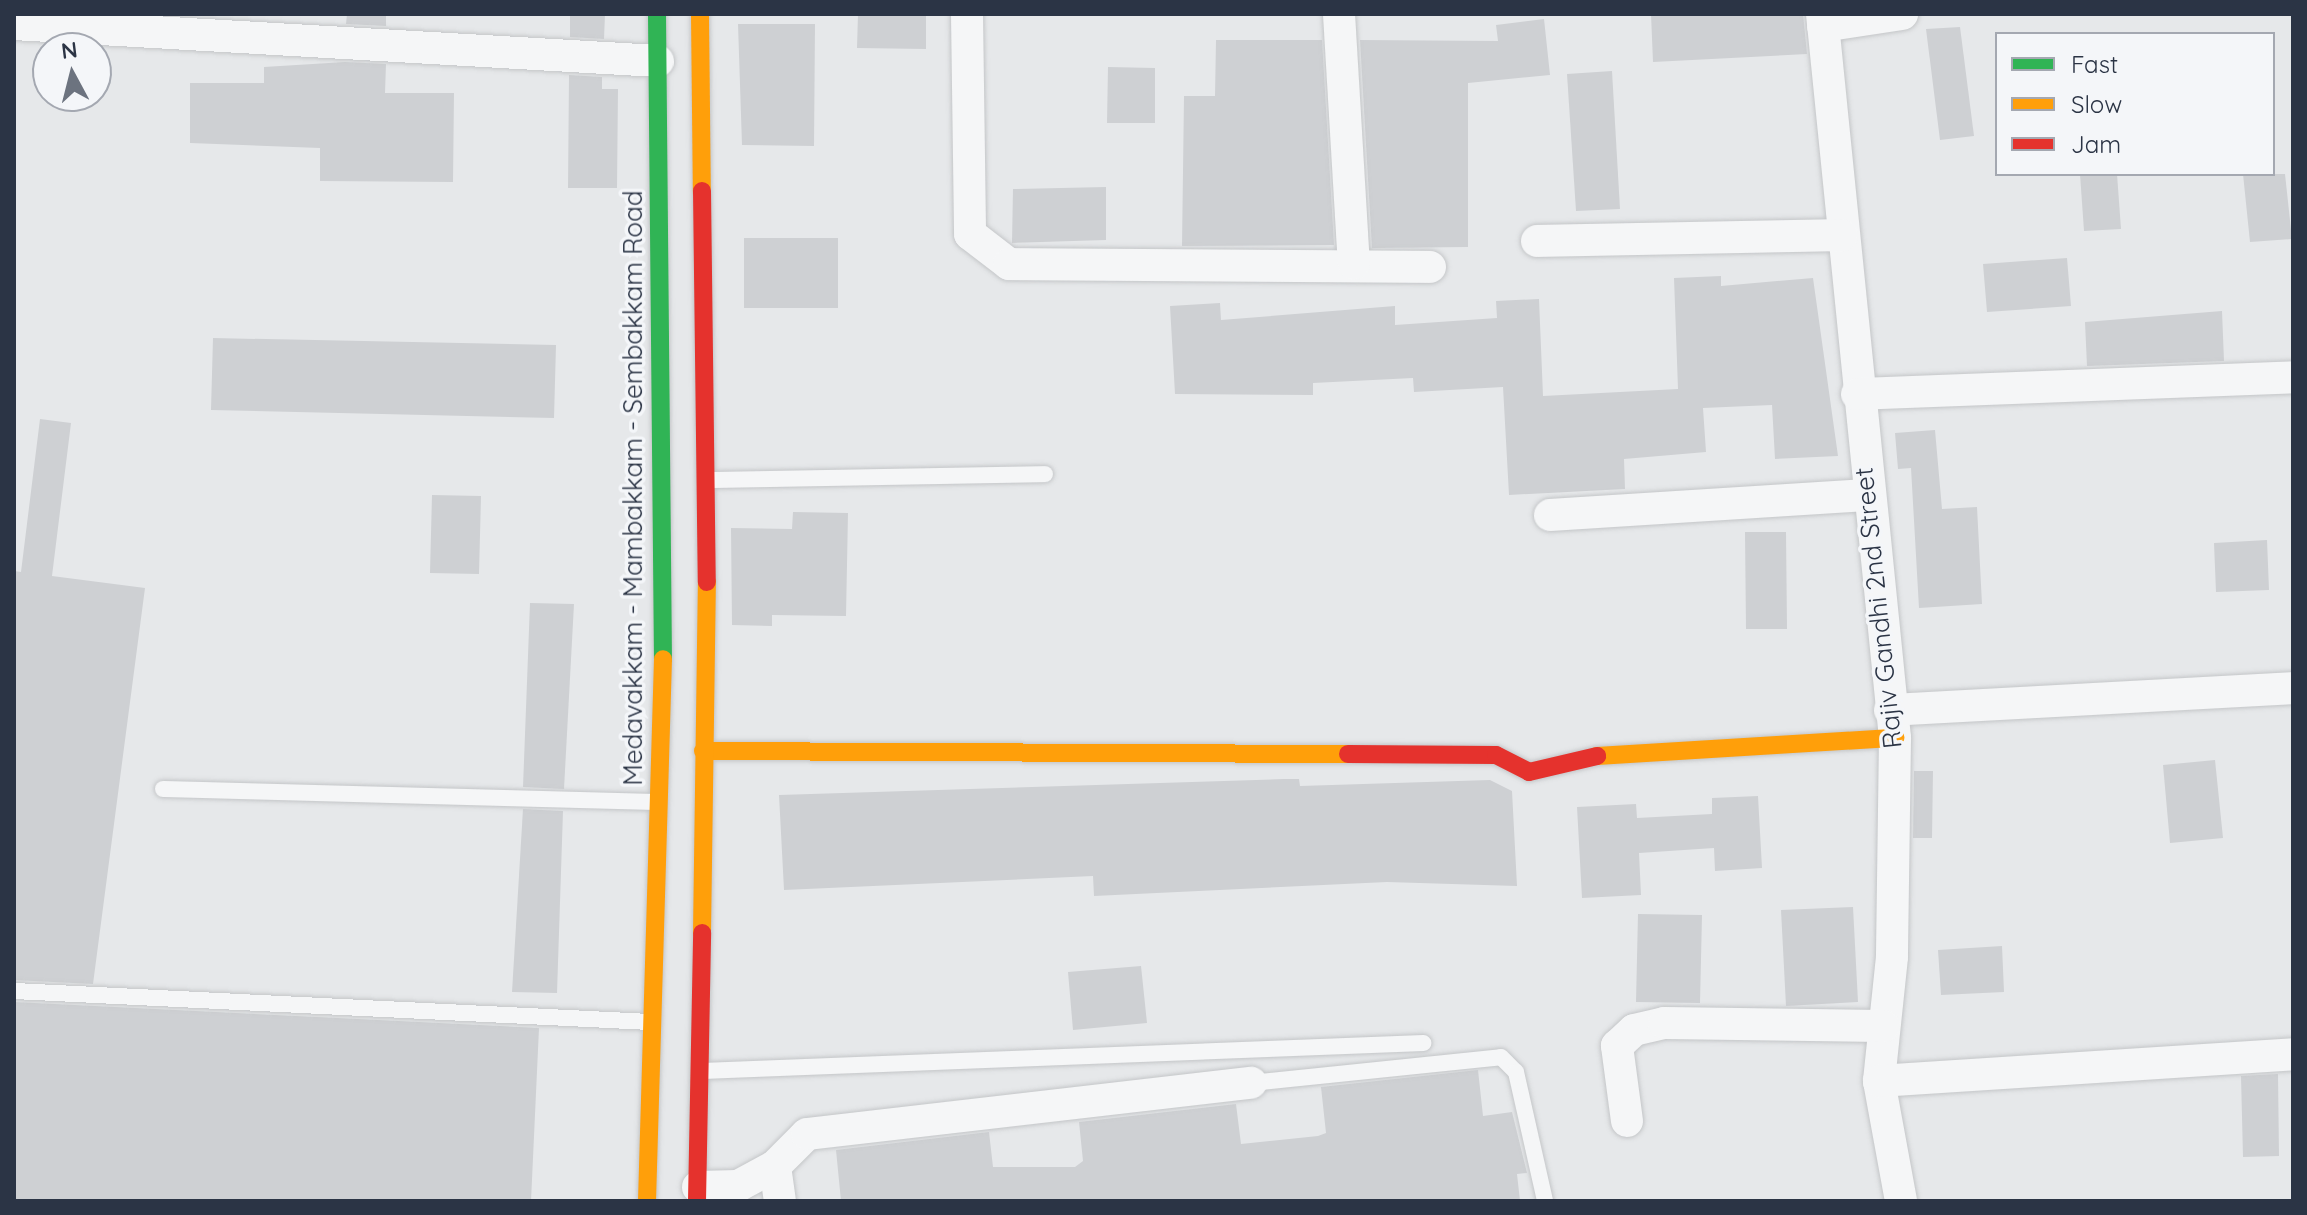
<!DOCTYPE html>
<html>
<head>
<meta charset="utf-8">
<style>
	body { margin:0 }
	#map { position:relative; width:2307px; height:1215px; overflow:hidden; background:#e6e8ea; font-family:Quicksand,sans-serif }
	div>[style] { position:absolute }
	.building>* { inset:0; background:#ced0d3 }
	.roads { filter:drop-shadow(0 0 2px #c4c6c8) drop-shadow(0 0 2px #c4c6c8) }
	.lane>* { height:16px; margin:-8px; padding:0 8px; transform-origin:8px; border-radius:8px; background:#f5f6f7 }
	.street>* { height:32px; margin:-16px; padding:0 16px; transform-origin:16px; border-radius:16px; background:#f5f6f7 }
	.fast>* { height:18px; margin:-9px; padding:0 9px; transform-origin:9px; border-radius:9px; background:#30b455 }
	.slow>* { height:18px; margin:-9px; padding:0 9px; transform-origin:9px; border-radius:9px; background:#ff9f0a }
	.jam>* { height:18px; margin:-9px; padding:0 9px; transform-origin:9px; border-radius:9px; background:#e5322d }
	span { translate:-50% -50%; white-space:nowrap; text-align:center; line-height:1.15; -webkit-text-stroke:7px #f4f6f9; paint-order:stroke }
	.street-label { font-size:26px; color:#2b3445 }
	.frame { position:absolute; inset:0; border:16px solid #2b3445; pointer-events:none }
	.legend { position:absolute; left:1995px; top:32px; width:280px; height:144px; box-sizing:border-box; background:#f4f6f9; border:2px solid #a4a8b1; margin:0; padding:10px 14px; list-style:none; font-size:24px; color:#2b3445 }
	.legend li { display:flex; align-items:center; gap:16px; height:40px }
	.legend b { width:40px; border:2px solid #a4a8b1 }
	.north { position:absolute; left:32px; top:32px; width:80px; height:80px; box-sizing:border-box; background:#f4f6f9; border:2px solid #a4a8b1; border-radius:50%; rotate:353deg; font-size:22px; font-weight:700; line-height:32px; text-align:center; color:#2b3445 }
	.north::after { content:''; display:block; margin:auto; width:28px; height:36px; background:#6c737f; clip-path:polygon(50% 0,100% 100%,50% 72%,0 100%) }
</style>
</head>
<body>
<div id="map">
	<div class="building">
		<div style="clip-path:polygon(347px 14px,386px 14px,386px 26px,346px 24px)"></div>
		<div style="clip-path:polygon(570px 14px,605px 14px,604px 39px,570px 37px)"></div>
		<div style="clip-path:polygon(858px 14px,926px 14px,926px 49px,857px 48px)"></div>
		<div style="clip-path:polygon(1651px 14px,1803px 14px,1807px 54px,1653px 62px)"></div>
		<div style="clip-path:polygon(1544px 19px,1550px 75px,1468px 83px,1468px 247px,1372px 248px,1360px 40px,1498px 41px,1496px 25px)"></div>
		<div style="clip-path:polygon(738px 24px,815px 24px,814px 146px,742px 145px)"></div>
		<div style="clip-path:polygon(1960px 27px,1974px 136px,1940px 140px,1926px 29px)"></div>
		<div style="clip-path:polygon(1216px 40px,1322px 40px,1334px 245px,1182px 246px,1184px 96px,1215px 96px)"></div>
		<div style="clip-path:polygon(345px 62px,386px 64px,385px 93px,454px 93px,453px 182px,320px 181px,320px 148px,190px 143px,190px 83px,264px 83px,264px 67px)"></div>
		<div style="clip-path:polygon(1108px 67px,1155px 68px,1155px 123px,1107px 123px)"></div>
		<div style="clip-path:polygon(1612px 71px,1620px 209px,1576px 211px,1567px 74px)"></div>
		<div style="clip-path:polygon(569px 75px,602px 77px,602px 89px,618px 89px,617px 188px,568px 188px)"></div>
		<div style="clip-path:polygon(2080px 174px,2117px 174px,2121px 229px,2084px 231px)"></div>
		<div style="clip-path:polygon(2243px 174px,2285px 174px,2292px 239px,2250px 242px)"></div>
		<div style="clip-path:polygon(1106px 187px,1106px 240px,1012px 243px,1013px 189px)"></div>
		<div style="clip-path:polygon(744px 238px,838px 238px,838px 308px,744px 308px)"></div>
		<div style="clip-path:polygon(2067px 258px,2071px 306px,1987px 312px,1983px 264px)"></div>
		<div style="clip-path:polygon(1721px 276px,1721px 286px,1813px 278px,1838px 456px,1775px 459px,1772px 405px,1703px 408px,1706px 452px,1624px 459px,1625px 489px,1509px 495px,1503px 387px,1414px 392px,1413px 378px,1313px 383px,1313px 395px,1175px 394px,1170px 306px,1220px 303px,1221px 320px,1395px 306px,1395px 325px,1497px 318px,1496px 301px,1539px 299px,1543px 396px,1678px 389px,1674px 278px)"></div>
		<div style="clip-path:polygon(2222px 311px,2224px 361px,2087px 366px,2085px 322px)"></div>
		<div style="clip-path:polygon(213px 338px,556px 345px,554px 418px,211px 410px)"></div>
		<div style="clip-path:polygon(40px 419px,71px 423px,52px 576px,145px 588px,93px 984px,14px 980px,14px 571px,21px 572px)"></div>
		<div style="clip-path:polygon(1935px 430px,1942px 509px,1977px 507px,1982px 604px,1919px 608px,1911px 468px,1898px 469px,1895px 433px)"></div>
		<div style="clip-path:polygon(432px 495px,481px 496px,479px 574px,430px 573px)"></div>
		<div style="clip-path:polygon(793px 512px,848px 513px,846px 616px,772px 615px,772px 626px,732px 625px,731px 528px,792px 529px)"></div>
		<div style="clip-path:polygon(1745px 532px,1786px 532px,1787px 629px,1746px 629px)"></div>
		<div style="clip-path:polygon(2267px 540px,2269px 590px,2216px 592px,2214px 543px)"></div>
		<div style="clip-path:polygon(530px 603px,574px 604px,564px 789px,523px 787px)"></div>
		<div style="clip-path:polygon(2215px 760px,2223px 838px,2170px 843px,2163px 765px)"></div>
		<div style="clip-path:polygon(1914px 771px,1933px 771px,1932px 838px,1913px 838px)"></div>
		<div style="clip-path:polygon(1284px 779px,1299px 779px,1300px 786px,1490px 780px,1512px 791px,1517px 886px,1387px 882px,1094px 896px,1093px 876px,784px 890px,779px 795px)"></div>
		<div style="clip-path:polygon(1758px 796px,1762px 868px,1715px 871px,1714px 848px,1639px 853px,1641px 895px,1582px 898px,1577px 807px,1636px 804px,1637px 818px,1712px 814px,1712px 798px)"></div>
		<div style="clip-path:polygon(523px 809px,563px 811px,557px 993px,512px 992px)"></div>
		<div style="clip-path:polygon(1853px 907px,1858px 1002px,1786px 1006px,1781px 910px)"></div>
		<div style="clip-path:polygon(1638px 914px,1702px 915px,1700px 1003px,1636px 1002px)"></div>
		<div style="clip-path:polygon(2002px 946px,2004px 992px,1941px 995px,1938px 950px)"></div>
		<div style="clip-path:polygon(1141px 966px,1147px 1023px,1073px 1030px,1068px 972px)"></div>
		<div style="clip-path:polygon(14px 1002px,539px 1028px,531px 1201px,14px 1201px)"></div>
		<div style="clip-path:polygon(1478px 1070px,1483px 1116px,1512px 1112px,1527px 1173px,1517px 1174px,1520px 1201px,841px 1201px,836px 1150px,989px 1132px,993px 1167px,1075px 1167px,1083px 1161px,1079px 1122px,1236px 1104px,1241px 1144px,1318px 1136px,1326px 1133px,1321px 1087px)"></div>
		<div style="clip-path:polygon(2278px 1074px,2279px 1156px,2243px 1157px,2241px 1076px)"></div>
	</div>
	<div class="roads">
		<div class="lane">
			<div style="left:707px;top:480px;width:338px;rotate:-1deg"></div>
			<div style="left:163px;top:789px;width:494px;rotate:1.5deg"></div>
			<div style="left:14px;top:991px;width:638px;rotate:2.79deg"></div>
			<div style="left:702px;top:1071px;width:722px;rotate:-2.22deg"></div>
			<div style="left:1251px;top:1083px;width:251px;rotate:-5.9deg"></div>
			<div style="left:1501px;top:1057px;width:21px;rotate:45deg"></div>
			<div style="left:1516px;top:1072px;width:132px;rotate:77.3deg"></div>
		</div>
		<div class="street">
			<div style="left:967px;top:14px;width:220px;rotate:89.2deg"></div>
			<div style="left:970px;top:234px;width:49px;rotate:37.6deg"></div>
			<div style="left:1009px;top:264px;width:421px;rotate:0.4deg"></div>
			<div style="left:1339px;top:14px;width:250px;rotate:86.6deg"></div>
			<div style="left:1822px;top:14px;width:728px;rotate:84.24deg"></div>
			<div style="left:1895px;top:738px;width:219px;rotate:90.8deg"></div>
			<div style="left:1892px;top:957px;width:125px;rotate:96deg"></div>
			<div style="left:1879px;top:1081px;width:122px;rotate:79.6deg"></div>
			<div style="left:14px;top:24px;width:645px;rotate:3.29deg"></div>
			<div style="left:1823px;top:26px;width:80px;rotate:-8.6deg"></div>
			<div style="left:1537px;top:241px;width:305px;rotate:-1.1deg"></div>
			<div style="left:1857px;top:394px;width:436px;rotate:-2.2deg"></div>
			<div style="left:1550px;top:515px;width:317px;rotate:-3.6deg"></div>
			<div style="left:1890px;top:710px;width:404px;rotate:-3.1deg"></div>
			<div style="left:1879px;top:1081px;width:415px;rotate:-3.7deg"></div>
			<div style="left:1627px;top:1121px;width:76px;rotate:-97.6deg"></div>
			<div style="left:1617px;top:1046px;width:23px;rotate:-43deg"></div>
			<div style="left:1634px;top:1030px;width:31px;rotate:-13deg"></div>
			<div style="left:1664px;top:1023px;width:220px;rotate:0.8deg"></div>
			<div style="left:775px;top:1166px;width:35px;rotate:82deg"></div>
			<div style="left:698px;top:1187px;width:40px;rotate:-1.4deg"></div>
			<div style="left:738px;top:1186px;width:42px;rotate:-28.4deg"></div>
			<div style="left:775px;top:1166px;width:45px;rotate:-45deg"></div>
			<div style="left:807px;top:1134px;width:447px;rotate:-6.6deg"></div>
		</div>
		<div class="fast">
			<div style="left:657px;top:14px;width:645px;rotate:89.47deg"></div>
		</div>
		<div class="slow">
			<div style="left:700px;top:14px;width:177px;rotate:89.4deg"></div>
			<div style="left:703px;top:751px;width:645px;rotate:0.27deg"></div>
			<div style="left:1597px;top:756px;width:299px;rotate:-3.5deg"></div>
			<div style="left:702px;top:933px;width:351px;rotate:-89.2deg"></div>
			<div style="left:647px;top:1201px;width:542px;rotate:-88.31deg"></div>
		</div>
		<div class="jam">
			<div style="left:702px;top:191px;width:391px;rotate:89.3deg"></div>
			<div style="left:1348px;top:754px;width:148px;rotate:0.4deg"></div>
			<div style="left:1496px;top:755px;width:37px;rotate:27deg"></div>
			<div style="left:1529px;top:772px;width:70px;rotate:-13.2deg"></div>
			<div style="left:697px;top:1201px;width:268px;rotate:-88.9deg"></div>
		</div>
	</div>
	<div class="street-label">
		<span style="left:633px;top:488px;rotate:-90deg">Medavakkam - Mambakkam - Sembakkam Road</span>
		<span style="left:1878px;top:608px;rotate:-96deg">Rajiv Gandhi 2nd Street</span>
	</div>
	<div class="frame"></div>
	<ul class="legend">
	<li><b style="height:10px;background:#30b455"></b>Fast</li>
	<li><b style="height:10px;background:#ff9f0a"></b>Slow</li>
	<li><b style="height:10px;background:#e5322d"></b>Jam</li>
	</ul>
	<div class="north">N</div>
</div>
</body>
</html>
